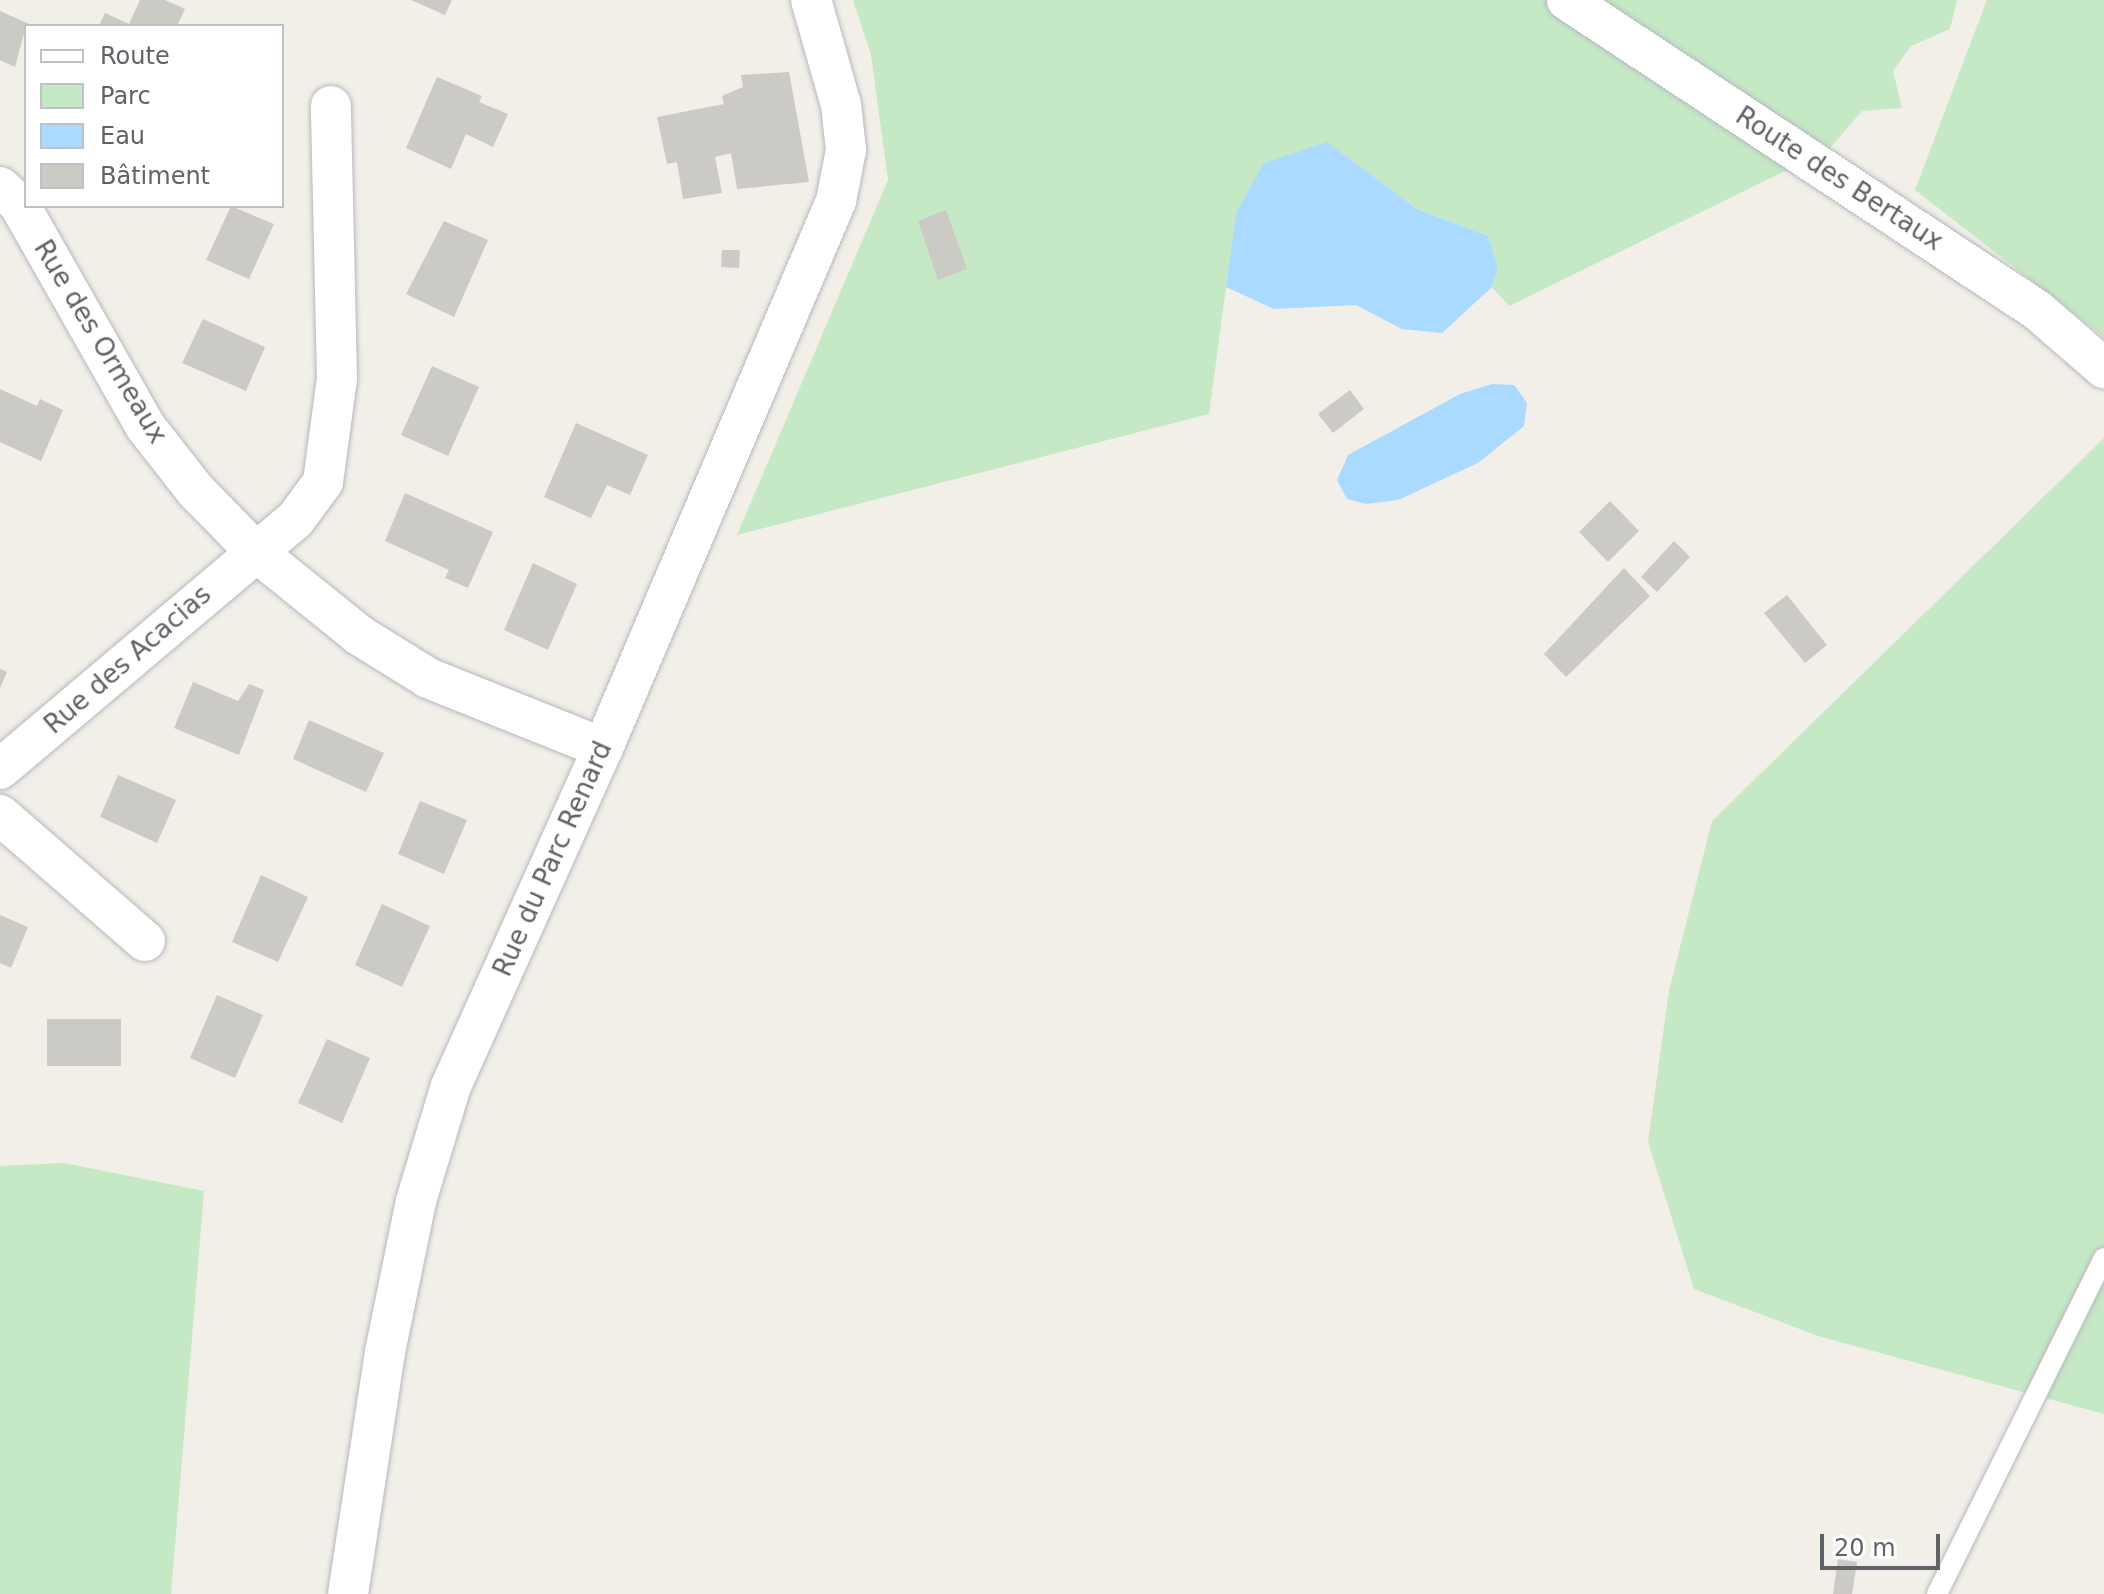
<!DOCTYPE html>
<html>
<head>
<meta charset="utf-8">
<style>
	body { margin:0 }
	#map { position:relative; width:2104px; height:1594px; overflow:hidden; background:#f1efe8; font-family:"DejaVu Sans",sans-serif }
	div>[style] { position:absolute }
	.green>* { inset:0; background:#c5e8c5 }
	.water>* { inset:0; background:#aadaff }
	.building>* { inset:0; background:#cccac5 }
	.roads { filter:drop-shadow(0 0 2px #b5b8bc) drop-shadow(0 0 2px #b5b8bc) }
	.lane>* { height:20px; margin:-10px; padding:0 10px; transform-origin:10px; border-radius:10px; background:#fff }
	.street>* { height:40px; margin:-20px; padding:0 20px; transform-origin:20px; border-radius:20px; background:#fff }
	span { translate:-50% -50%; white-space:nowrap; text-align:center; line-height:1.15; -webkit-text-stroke:7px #fff; paint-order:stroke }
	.street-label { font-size:26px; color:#5f6368 }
	.legend { position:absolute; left:24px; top:24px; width:260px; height:184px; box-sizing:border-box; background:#fff; border:2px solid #bfc1c3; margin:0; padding:10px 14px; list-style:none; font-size:24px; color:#5f6368 }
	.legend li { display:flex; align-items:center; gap:16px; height:40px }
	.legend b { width:40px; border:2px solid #bfc1c3 }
	.scale { position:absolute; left:1820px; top:1534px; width:120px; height:36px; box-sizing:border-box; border:4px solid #5f6368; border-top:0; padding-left:10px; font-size:24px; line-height:28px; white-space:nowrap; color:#5f6368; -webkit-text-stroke:6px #fff; paint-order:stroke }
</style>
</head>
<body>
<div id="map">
	<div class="green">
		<div style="clip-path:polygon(853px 0,1957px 0,1950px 29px,1911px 46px,1893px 71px,1902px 108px,1862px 111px,1828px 150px,1509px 306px,1492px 287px,1498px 267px,1488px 236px,1417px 209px,1327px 143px,1236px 213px,1209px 414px,737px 535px,888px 180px,871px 55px)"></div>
		<div style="clip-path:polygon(1987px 0,2104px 0,2104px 337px,1915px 190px)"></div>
		<div style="clip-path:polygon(2104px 438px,2104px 1414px,1818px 1336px,1694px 1289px,1648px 1142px,1669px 991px,1712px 821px)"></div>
		<div style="clip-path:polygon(64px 1163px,204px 1191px,171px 1594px,0 1594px,0 1166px)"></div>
	</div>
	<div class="water">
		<div style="clip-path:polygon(1327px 142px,1417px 209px,1488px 236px,1498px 267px,1492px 287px,1442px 333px,1402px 329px,1356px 305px,1274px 309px,1226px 287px,1236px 213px,1264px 163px)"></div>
		<div style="clip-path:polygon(1492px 384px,1514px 385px,1527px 403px,1524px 426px,1478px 463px,1398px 500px,1366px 504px,1347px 499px,1337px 480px,1348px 455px,1460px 394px)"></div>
	</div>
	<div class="building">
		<div style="clip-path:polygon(140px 0,165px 0,185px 9px,177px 26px,99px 26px,105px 13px,129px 24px)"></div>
		<div style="clip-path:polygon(411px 0,452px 0,445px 15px)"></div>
		<div style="clip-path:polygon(0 11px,34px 26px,26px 26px,15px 67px,0 60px)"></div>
		<div style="clip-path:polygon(789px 72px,809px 182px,737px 189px,731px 153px,715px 157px,722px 193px,683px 199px,677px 162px,667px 164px,657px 117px,724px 104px,722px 96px,743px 87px,741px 75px)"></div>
		<div style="clip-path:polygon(437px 77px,482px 96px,479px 102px,508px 114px,493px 147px,466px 134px,451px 169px,406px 148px)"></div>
		<div style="clip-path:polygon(231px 206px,274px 224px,249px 279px,206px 260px)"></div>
		<div style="clip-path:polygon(946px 210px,967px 269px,938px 280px,918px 221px)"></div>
		<div style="clip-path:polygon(444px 221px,488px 240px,454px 317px,406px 294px)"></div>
		<div style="clip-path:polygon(722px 250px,740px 250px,739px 268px,721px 267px)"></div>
		<div style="clip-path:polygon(203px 319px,265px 347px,246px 391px,182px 363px)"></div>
		<div style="clip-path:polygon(432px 366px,479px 387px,448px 456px,401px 435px)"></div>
		<div style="clip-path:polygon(0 389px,37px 406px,40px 399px,63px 410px,41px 461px,0 442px)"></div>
		<div style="clip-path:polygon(1350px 390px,1364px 409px,1333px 433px,1318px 414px)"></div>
		<div style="clip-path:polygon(576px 423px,648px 455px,630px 495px,607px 485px,591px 518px,544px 497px)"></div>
		<div style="clip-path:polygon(405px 493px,493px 532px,468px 588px,445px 578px,449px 570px,385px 541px)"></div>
		<div style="clip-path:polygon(1610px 501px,1639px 531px,1608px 562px,1579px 532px)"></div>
		<div style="clip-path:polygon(1674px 541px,1690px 557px,1657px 592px,1641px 577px)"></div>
		<div style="clip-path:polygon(533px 563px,577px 584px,548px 650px,504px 630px)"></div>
		<div style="clip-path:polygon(1624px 568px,1650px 596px,1566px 677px,1544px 654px)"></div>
		<div style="clip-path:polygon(1787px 595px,1827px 645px,1805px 663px,1764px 613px)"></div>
		<div style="clip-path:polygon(0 669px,7px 672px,0 688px)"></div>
		<div style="clip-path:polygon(193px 682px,238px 701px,249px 684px,264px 690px,239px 755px,174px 728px)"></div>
		<div style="clip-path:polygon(309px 720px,384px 753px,366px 792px,293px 759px)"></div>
		<div style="clip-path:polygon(118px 775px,176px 800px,157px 843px,100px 817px)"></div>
		<div style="clip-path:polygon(420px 801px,467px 820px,444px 874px,398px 854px)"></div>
		<div style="clip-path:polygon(261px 875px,308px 897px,278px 962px,232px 942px)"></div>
		<div style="clip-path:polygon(382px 904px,430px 926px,402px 987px,355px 965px)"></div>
		<div style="clip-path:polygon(0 915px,28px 927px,11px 968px,0 963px)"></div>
		<div style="clip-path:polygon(217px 995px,263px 1015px,235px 1078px,190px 1058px)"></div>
		<div style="clip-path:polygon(47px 1019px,121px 1019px,121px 1066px,47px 1066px)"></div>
		<div style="clip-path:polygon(327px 1039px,370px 1058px,342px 1123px,298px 1103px)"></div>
		<div style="clip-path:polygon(1838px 1559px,1857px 1562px,1852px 1594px,1833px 1594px)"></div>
	</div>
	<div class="roads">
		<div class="lane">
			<div style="left:1937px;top:1594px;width:375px;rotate:-63.6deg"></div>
		</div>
		<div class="street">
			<div style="left:1567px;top:0;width:563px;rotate:33.41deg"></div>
			<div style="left:2037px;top:310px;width:89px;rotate:40.9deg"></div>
			<div style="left:0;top:187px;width:25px;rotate:42deg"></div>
			<div style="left:19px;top:204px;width:255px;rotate:60.4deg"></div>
			<div style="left:145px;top:426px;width:83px;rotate:51.9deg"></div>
			<div style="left:196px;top:491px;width:84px;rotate:45.5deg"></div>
			<div style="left:255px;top:551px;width:134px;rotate:38.9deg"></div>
			<div style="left:359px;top:635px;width:81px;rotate:31.9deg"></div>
			<div style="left:428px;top:678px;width:188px;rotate:21.8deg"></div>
			<div style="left:0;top:769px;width:386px;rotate:-40.2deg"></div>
			<div style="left:295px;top:520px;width:47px;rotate:-53.6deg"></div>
			<div style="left:323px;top:482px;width:105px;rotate:-82.3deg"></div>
			<div style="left:337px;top:378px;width:272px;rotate:-91.3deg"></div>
			<div style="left:0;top:815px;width:192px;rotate:41deg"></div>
			<div style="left:348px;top:1594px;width:245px;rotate:-81.3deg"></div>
			<div style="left:385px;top:1352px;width:154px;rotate:-78.4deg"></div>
			<div style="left:416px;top:1201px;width:120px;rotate:-73.1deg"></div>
			<div style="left:451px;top:1086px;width:371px;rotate:-65.8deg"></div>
			<div style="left:603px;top:748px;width:595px;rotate:-66.93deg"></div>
			<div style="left:836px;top:201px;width:52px;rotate:-78.9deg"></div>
			<div style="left:846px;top:150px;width:45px;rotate:-96.3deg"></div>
			<div style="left:841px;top:105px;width:109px;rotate:-105.9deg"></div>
		</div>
	</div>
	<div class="street-label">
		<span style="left:1839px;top:179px;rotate:33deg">Route des Bertaux</span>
		<span style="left:100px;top:342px;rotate:59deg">Rue des Ormeaux</span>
		<span style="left:128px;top:660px;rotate:-41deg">Rue des Acacias</span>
		<span style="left:553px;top:859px;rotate:-66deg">Rue du Parc Renard</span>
	</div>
	<ul class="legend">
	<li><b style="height:10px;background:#fff"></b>Route</li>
	<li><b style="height:22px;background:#c5e8c5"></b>Parc</li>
	<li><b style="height:22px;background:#aadaff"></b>Eau</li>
	<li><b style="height:22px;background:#cccac5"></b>Bâtiment</li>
	</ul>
	<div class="scale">20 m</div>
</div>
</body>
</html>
